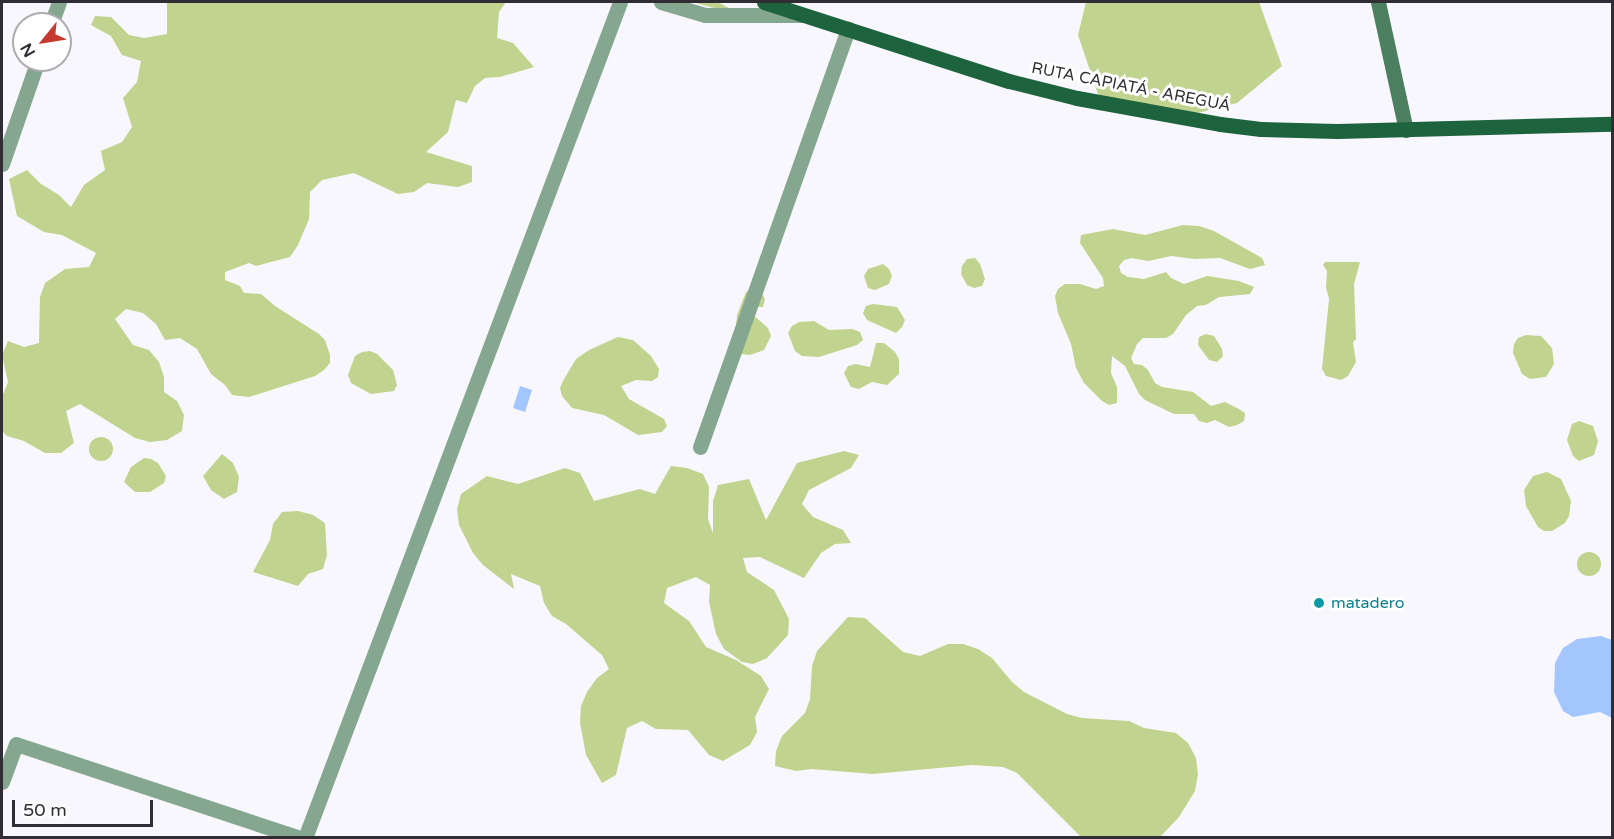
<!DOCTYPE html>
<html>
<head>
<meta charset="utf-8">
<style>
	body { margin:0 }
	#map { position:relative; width:1614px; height:839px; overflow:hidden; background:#f8f7fd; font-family:"Varela Round",sans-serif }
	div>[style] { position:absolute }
	.green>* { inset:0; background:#c0d38f }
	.round { border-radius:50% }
	.water>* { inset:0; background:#a4c6fe }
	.minor>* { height:15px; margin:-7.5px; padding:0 7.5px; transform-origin:7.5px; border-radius:7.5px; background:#85a790 }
	.secondary>* { height:15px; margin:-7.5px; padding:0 7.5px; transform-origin:7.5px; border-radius:7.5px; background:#4c7f5f }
	.primary>* { height:15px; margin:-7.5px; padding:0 7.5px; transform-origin:7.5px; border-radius:7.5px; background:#1d633d }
	.dots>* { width:16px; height:16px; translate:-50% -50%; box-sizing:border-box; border:3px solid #fff; border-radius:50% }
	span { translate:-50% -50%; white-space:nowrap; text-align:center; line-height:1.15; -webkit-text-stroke:6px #fff; paint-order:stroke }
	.street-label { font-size:16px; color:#302e34 }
	.culture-label { font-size:16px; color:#0d838f }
	.left { translate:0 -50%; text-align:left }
	.frame { position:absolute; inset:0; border:3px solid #302e34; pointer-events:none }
	.north { position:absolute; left:12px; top:12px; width:60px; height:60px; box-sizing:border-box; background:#fff; border:2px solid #acabae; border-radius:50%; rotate:240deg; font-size:16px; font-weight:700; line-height:24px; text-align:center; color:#302e34 }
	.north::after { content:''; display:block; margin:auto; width:21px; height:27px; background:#c6392e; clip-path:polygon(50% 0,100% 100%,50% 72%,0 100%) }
	.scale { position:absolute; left:12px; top:800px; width:141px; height:27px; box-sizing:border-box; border:3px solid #302e34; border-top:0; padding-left:8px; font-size:18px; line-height:21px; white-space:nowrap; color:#302e34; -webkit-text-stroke:4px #fff; paint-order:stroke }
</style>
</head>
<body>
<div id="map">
	<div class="green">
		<div style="clip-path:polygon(167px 2px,506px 2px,499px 12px,497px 38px,513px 43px,534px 67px,500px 77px,485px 78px,475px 86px,467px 103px,456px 100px,448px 132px,426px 152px,472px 166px,472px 182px,458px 187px,427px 183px,414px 192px,398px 194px,354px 173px,322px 180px,310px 192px,309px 219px,298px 245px,290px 257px,256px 266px,249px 263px,225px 272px,225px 280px,240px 286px,244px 293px,261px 294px,275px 306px,319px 334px,325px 340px,330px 355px,330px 363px,324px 370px,315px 376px,249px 397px,232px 395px,225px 385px,211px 374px,197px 349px,180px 338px,165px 340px,156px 324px,143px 313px,126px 309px,115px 319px,133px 345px,149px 350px,159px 362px,164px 377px,164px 392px,177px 401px,184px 415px,182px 431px,167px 440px,150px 442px,135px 438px,80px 404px,66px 411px,74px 443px,61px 453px,45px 453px,24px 441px,7px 436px,2px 431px,2px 397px,8px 382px,2px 355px,8px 341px,24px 347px,39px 343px,40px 297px,45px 283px,65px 269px,89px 267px,96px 253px,62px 235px,44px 232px,17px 216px,9px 179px,27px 170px,41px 184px,59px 195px,71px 207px,84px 185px,105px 170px,101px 151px,122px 142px,132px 127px,123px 98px,137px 82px,141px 61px,122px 55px,111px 36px,91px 25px,95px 16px,111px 17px,129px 35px,144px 38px,167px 34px)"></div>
		<div style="clip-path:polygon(692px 2px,718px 2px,729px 8px,714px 8px)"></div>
		<div style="clip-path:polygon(1086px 2px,1259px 2px,1282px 66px,1237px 103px,1178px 118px,1144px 111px,1098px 94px,1078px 35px)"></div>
		<div style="clip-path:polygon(1183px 225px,1199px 226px,1214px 231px,1262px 258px,1265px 265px,1250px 269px,1220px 258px,1195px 259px,1171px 256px,1148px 261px,1132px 258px,1124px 260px,1119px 266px,1121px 273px,1128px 277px,1144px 279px,1166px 272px,1171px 278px,1184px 284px,1207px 276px,1239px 281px,1254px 287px,1250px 294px,1219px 297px,1206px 305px,1197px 306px,1186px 315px,1173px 334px,1166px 338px,1143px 338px,1137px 344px,1131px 358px,1134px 364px,1142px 365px,1148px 370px,1155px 383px,1162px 387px,1193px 392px,1211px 406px,1225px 402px,1239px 409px,1245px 413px,1244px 421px,1237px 425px,1229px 427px,1215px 420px,1207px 423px,1199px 421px,1194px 414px,1174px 414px,1145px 400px,1139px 394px,1125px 366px,1112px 356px,1111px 373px,1117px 387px,1117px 403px,1109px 405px,1102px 401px,1084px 383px,1076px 368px,1071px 344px,1058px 313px,1055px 296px,1058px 289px,1065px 284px,1080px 284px,1096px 289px,1104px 286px,1103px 278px,1080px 243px,1081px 235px,1113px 229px,1145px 235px)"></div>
		<div style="clip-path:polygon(975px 258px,980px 264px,985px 279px,982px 286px,974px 288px,967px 285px,961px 274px,962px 266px,967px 259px)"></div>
		<div style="clip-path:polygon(1325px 262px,1360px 262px,1354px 284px,1356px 339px,1353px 342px,1356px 362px,1348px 376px,1341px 380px,1326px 376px,1322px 369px,1329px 299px,1326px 287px,1327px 271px,1323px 265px)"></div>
		<div style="clip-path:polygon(883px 264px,889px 269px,892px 276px,889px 284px,875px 290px,868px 288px,864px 276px,868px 269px)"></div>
		<div style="clip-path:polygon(753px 289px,761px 292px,765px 299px,763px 307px,755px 307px,751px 313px,768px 328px,771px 336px,764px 350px,750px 355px,741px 354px,735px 340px,737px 315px,746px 292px)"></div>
		<div style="clip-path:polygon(873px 304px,897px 307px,905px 320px,902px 327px,896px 333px,867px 320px,863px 313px,866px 306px)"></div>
		<div style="clip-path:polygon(814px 321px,829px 330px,852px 329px,860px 332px,863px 340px,857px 345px,819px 357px,802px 356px,795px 351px,788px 333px,792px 326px,799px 322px)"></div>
		<div style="clip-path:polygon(1206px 334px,1214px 336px,1222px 349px,1223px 356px,1217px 362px,1209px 360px,1198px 345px,1199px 337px)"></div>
		<div style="clip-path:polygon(1526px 335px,1541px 336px,1552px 348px,1554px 364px,1546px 377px,1530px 379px,1522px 374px,1513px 353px,1514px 344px,1518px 338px)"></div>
		<div style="clip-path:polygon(618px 337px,633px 340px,651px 356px,659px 369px,658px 377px,652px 381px,636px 380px,621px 386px,629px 399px,664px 419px,667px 426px,662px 432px,638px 435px,604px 415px,572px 408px,562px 396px,560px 388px,563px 381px,576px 359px,589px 350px)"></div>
		<div style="clip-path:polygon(876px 343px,884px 343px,895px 352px,899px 359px,899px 374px,887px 385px,872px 382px,859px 389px,851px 387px,844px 373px,848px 366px,855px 364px,870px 367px)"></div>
		<div style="clip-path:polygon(370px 351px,377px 354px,393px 370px,397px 385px,394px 391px,371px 394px,351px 383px,348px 375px,355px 356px,362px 352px)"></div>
		<div style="clip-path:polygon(1579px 421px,1593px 426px,1598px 441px,1594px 455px,1579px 461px,1573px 456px,1567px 440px,1572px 424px)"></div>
		<div class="round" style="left:89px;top:437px;width:24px;height:24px"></div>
		<div style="clip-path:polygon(844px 451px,859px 455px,851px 468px,809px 490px,802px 504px,813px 517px,843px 530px,851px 543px,835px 544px,821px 553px,804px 578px,760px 557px,743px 558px,747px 572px,774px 590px,789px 619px,788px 635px,767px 658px,753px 664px,742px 662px,724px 649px,716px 634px,709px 602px,710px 585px,696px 577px,667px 588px,664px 603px,689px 621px,706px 647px,736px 660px,761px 676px,769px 689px,755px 717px,757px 732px,750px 745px,723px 761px,709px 755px,688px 730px,656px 729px,642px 721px,627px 728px,616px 775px,602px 783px,586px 755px,580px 723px,581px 706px,587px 692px,597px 678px,609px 669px,602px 655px,566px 624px,552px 616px,544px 603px,540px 586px,511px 574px,514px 589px,483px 565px,473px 553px,459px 525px,457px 509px,461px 494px,487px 476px,518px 484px,565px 468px,580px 473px,594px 501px,640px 489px,655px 494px,671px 466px,687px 468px,703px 474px,709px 487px,708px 519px,713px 533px,713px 501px,718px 485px,749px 479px,766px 520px,797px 463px)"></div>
		<div style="clip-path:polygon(222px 454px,233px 463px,239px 477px,237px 492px,224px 499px,211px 490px,203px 476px)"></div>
		<div style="clip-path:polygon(144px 458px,151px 459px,158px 463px,166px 476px,164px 483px,150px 492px,135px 492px,124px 482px,131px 467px)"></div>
		<div style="clip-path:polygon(1547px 472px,1561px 479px,1571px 501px,1569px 516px,1565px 523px,1552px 531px,1544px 531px,1538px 527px,1526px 506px,1524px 490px,1533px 476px)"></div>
		<div style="clip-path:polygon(298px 511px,313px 515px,325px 523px,327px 555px,323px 569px,308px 574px,298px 586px,253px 572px,270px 540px,273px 524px,282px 512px)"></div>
		<div class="round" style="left:1577px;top:552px;width:24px;height:24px"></div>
		<div style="clip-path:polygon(848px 617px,865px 618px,903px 652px,920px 656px,948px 644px,963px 644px,978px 649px,992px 658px,1012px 682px,1024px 692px,1067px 714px,1082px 718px,1129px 721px,1144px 728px,1176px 733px,1188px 743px,1196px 758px,1198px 774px,1195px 791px,1179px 817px,1160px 837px,1081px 837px,1017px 773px,1003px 767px,972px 765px,873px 774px,811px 769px,796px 771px,775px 766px,776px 751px,782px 736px,805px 713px,810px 699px,812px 666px,817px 651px)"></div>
	</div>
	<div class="water">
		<div style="clip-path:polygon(520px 386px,532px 390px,525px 412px,513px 408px)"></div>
		<div style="clip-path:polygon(1601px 636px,1612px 640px,1612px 718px,1600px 712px,1573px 717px,1563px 711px,1554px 692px,1555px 663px,1563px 648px,1577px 639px)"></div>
	</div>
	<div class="minor">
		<div style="left:661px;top:2px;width:46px;rotate:16.5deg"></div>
		<div style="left:705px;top:15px;width:96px"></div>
		<div style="left:51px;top:24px;width:23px;rotate:-70deg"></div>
		<div style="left:2px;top:164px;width:110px;rotate:-70.9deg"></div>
		<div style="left:700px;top:447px;width:444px;rotate:-70.5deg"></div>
		<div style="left:2px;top:782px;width:40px;rotate:-69.8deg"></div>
		<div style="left:16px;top:744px;width:299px;rotate:18.3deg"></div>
		<div style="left:305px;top:838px;width:893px;rotate:-69.35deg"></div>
	</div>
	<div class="secondary">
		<div style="left:1378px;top:2px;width:131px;rotate:77.7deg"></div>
	</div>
	<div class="primary">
		<div style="left:764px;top:2px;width:257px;rotate:17.9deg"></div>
		<div style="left:1009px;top:81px;width:70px;rotate:14deg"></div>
		<div style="left:1077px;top:98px;width:145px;rotate:10.3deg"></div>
		<div style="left:1220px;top:124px;width:41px;rotate:7deg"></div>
		<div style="left:1261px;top:129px;width:76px;rotate:1.5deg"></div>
		<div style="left:1337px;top:131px;width:275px;rotate:-1.5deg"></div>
	</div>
	<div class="dots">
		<div style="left:1319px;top:603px;background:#0f9aa8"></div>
	</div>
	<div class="street-label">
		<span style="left:1131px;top:87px;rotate:11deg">RUTA CAPIATÁ - AREGUÁ</span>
	</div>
	<div class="culture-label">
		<span class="left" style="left:1331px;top:603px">matadero</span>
	</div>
	<div class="frame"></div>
	<div class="north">N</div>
	<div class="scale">50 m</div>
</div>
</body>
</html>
